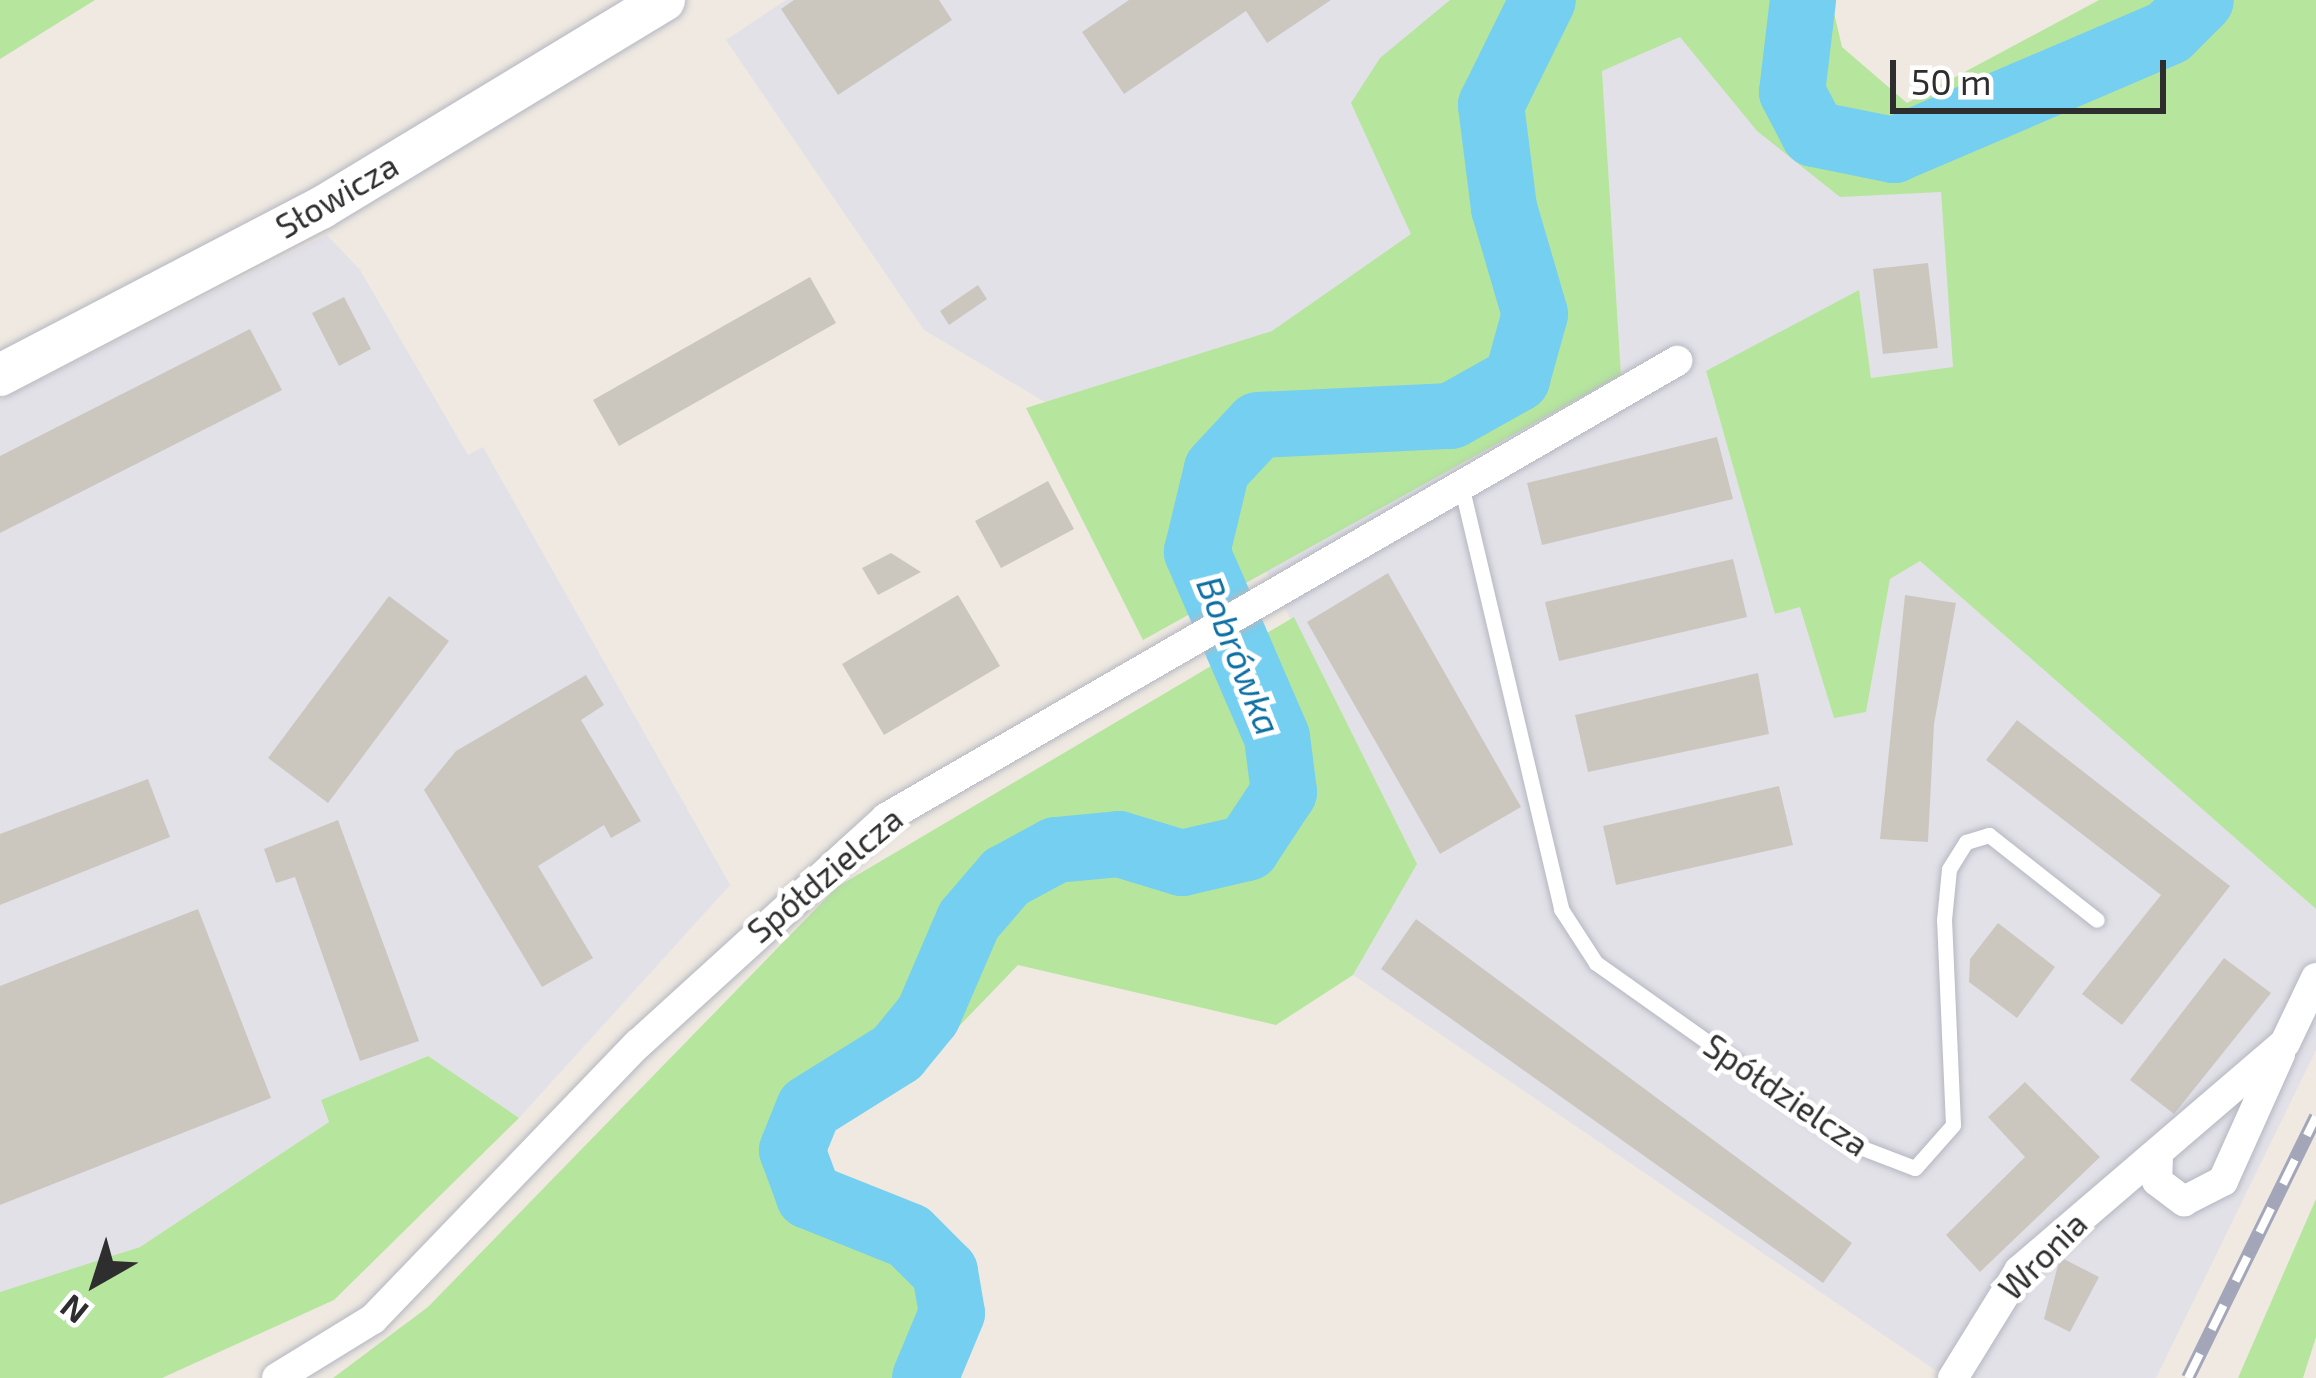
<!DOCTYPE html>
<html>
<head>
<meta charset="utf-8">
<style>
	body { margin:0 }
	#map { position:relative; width:2316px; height:1378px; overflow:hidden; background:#efe9e1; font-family:"Exo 2",sans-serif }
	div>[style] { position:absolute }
	.industrial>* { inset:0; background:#e3e1e8 }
	.green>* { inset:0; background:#b6e59e }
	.river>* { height:66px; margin:-33px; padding:0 33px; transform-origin:33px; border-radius:33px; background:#75cff0 }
	.building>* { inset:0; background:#cbc7bf }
	.roads { filter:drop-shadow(0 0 3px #b4b7c1) drop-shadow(0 0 3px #b4b7c1) }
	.lane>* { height:15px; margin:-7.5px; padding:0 7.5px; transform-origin:7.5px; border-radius:7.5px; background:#fff }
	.street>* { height:30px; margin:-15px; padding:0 15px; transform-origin:15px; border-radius:15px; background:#fff }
	.secondary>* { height:42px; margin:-21px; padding:0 21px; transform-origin:21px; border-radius:21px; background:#fff }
	.rail>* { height:14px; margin-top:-7px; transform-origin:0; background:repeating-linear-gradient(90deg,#fff 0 27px,#a3a6b8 0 54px); box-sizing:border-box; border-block:3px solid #a3a6b8 }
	span { translate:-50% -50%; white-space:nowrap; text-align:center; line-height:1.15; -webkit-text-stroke:10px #fff; paint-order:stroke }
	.street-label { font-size:33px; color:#2e2e2e }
	.water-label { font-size:36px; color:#0d6fa3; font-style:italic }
	.north { position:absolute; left:36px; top:1222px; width:120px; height:120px; -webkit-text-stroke:9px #fff; paint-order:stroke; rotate:219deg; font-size:33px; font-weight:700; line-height:48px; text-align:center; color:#2e2e2e }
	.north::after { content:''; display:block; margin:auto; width:42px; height:54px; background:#2e2e2e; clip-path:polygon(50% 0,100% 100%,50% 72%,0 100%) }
	.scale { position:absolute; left:1890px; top:60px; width:276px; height:54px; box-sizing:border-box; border:6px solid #2e2e2e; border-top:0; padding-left:15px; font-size:36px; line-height:42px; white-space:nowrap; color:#2e2e2e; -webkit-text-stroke:9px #fff; paint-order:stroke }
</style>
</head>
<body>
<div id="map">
	<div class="industrial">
		<div style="clip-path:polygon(786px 0,1452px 0,1439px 308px,1139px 458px,924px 330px,726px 40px)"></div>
		<div style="clip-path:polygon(1680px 36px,1757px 131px,1941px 192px,1954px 367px,1871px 378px,1859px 291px,1706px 372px,1776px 614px,1800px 606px,1866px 712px,1890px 579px,1920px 561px,2316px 909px,2316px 1050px,2156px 1378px,1947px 1378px,1353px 975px,1416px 864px,1266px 571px,1621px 375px,1602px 70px)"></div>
		<div style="clip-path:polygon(327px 235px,360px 270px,468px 455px,483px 447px,730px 885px,519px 1118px,427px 1056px,321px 1101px,329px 1122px,140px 1247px,0 1292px,0 400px)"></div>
	</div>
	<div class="green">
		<div style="clip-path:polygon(0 0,95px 0,0 59px)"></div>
		<div style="clip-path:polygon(1450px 0,1831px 0,1842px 47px,1907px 103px,2099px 0,2316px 0,2316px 909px,1920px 561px,1890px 579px,1866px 712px,1834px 718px,1800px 607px,1775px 614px,1706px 371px,1859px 290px,1871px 378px,1953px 367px,1941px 192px,1840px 197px,1757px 131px,1680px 37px,1602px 71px,1621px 375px,1143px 640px,1026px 408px,1272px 331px,1411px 234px,1351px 103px,1380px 58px)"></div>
		<div style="clip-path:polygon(1294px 617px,1417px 864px,1353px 975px,1276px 1025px,1018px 965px,909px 1078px,823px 1135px,816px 1163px,842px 1196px,890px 1211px,962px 1264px,976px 1301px,957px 1378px,333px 1378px,428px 1307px,837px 887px)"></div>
		<div style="clip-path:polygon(428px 1056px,519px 1118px,334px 1300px,162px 1378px,0 1378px,0 1292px,140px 1247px,329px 1122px,321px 1100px)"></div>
		<div style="clip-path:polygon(2316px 1199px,2316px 1337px,2303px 1378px,2238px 1378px)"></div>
	</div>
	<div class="river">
		<div style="left:1803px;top:0;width:93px;rotate:96.8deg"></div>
		<div style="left:1792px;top:92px;width:47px;rotate:62.4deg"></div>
		<div style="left:1814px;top:134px;width:82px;rotate:11.3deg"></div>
		<div style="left:1894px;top:150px;width:299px;rotate:-23.2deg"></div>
		<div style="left:2169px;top:32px;width:45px;rotate:-45deg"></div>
		<div style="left:925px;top:1378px;width:70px;rotate:-67.4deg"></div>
		<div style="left:952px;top:1313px;width:42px;rotate:-99.7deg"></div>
		<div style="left:945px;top:1272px;width:51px;rotate:-135deg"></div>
		<div style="left:909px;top:1236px;width:108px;rotate:-158.2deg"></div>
		<div style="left:809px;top:1196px;width:49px;rotate:-110.3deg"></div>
		<div style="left:792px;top:1150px;width:45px;rotate:-68deg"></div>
		<div style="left:809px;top:1108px;width:104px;rotate:-32deg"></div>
		<div style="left:897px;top:1053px;width:49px;rotate:-50.8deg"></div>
		<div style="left:928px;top:1015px;width:103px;rotate:-66.7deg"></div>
		<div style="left:969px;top:920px;width:57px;rotate:-49.3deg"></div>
		<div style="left:1006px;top:877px;width:57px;rotate:-28.4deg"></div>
		<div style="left:1056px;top:850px;width:63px;rotate:-5.4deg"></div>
		<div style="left:1119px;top:844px;width:66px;rotate:16.8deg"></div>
		<div style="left:1182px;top:863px;width:67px;rotate:-13deg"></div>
		<div style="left:1247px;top:848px;width:67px;rotate:-56.5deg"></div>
		<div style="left:1284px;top:792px;width:55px;rotate:-97.3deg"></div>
		<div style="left:1277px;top:737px;width:202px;rotate:-113.4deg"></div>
		<div style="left:1197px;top:552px;width:85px;rotate:-76.5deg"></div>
		<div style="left:1217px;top:469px;width:60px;rotate:-47deg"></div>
		<div style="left:1258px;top:425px;width:193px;rotate:-2.7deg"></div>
		<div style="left:1451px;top:416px;width:76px;rotate:-29.3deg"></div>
		<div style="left:1517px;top:379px;width:67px;rotate:-74.5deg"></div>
		<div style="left:1535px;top:314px;width:110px;rotate:-106.3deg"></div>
		<div style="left:1504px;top:208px;width:104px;rotate:-97.2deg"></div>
		<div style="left:1491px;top:105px;width:117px;rotate:-63.7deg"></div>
	</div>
	<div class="building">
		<div style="clip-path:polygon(794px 0,939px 0,952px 20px,838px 95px,781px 9px)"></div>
		<div style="clip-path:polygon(1129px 0,1331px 0,1267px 43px,1246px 11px,1124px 94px,1082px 32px)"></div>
		<div style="clip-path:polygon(1928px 263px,1938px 348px,1883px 354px,1873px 269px)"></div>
		<div style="clip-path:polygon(810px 277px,836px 323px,619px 446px,593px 400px)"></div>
		<div style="clip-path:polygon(978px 285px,987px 299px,949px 325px,940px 311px)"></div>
		<div style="clip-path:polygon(344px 297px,371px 349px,339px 366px,312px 313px)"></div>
		<div style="clip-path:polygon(250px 329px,282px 390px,0 533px,0 456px)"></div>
		<div style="clip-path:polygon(1717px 437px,1733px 499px,1542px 545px,1527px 483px)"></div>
		<div style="clip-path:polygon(1048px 481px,1074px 529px,1001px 568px,975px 521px)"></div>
		<div style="clip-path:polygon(891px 553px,921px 572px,878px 595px,862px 568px)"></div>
		<div style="clip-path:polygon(1733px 559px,1747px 617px,1559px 661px,1545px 602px)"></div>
		<div style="clip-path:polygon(1388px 573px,1521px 807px,1440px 854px,1307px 622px)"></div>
		<div style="clip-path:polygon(958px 595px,1000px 666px,884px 735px,842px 664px)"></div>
		<div style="clip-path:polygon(1905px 595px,1956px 603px,1934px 724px,1928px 842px,1880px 839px)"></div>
		<div style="clip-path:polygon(389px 596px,449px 641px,328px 803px,268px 758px)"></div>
		<div style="clip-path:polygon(1758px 673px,1769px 734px,1588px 772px,1575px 715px)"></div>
		<div style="clip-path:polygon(586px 675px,604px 705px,581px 720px,641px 821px,611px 838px,604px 825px,538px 866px,593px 958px,542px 987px,424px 790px,456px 751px)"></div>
		<div style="clip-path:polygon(2017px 720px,2230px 886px,2122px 1025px,2082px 994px,2161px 895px,1986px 760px)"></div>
		<div style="clip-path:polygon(148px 779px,170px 837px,0 905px,0 834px)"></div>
		<div style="clip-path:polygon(1779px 786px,1793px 845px,1616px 885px,1603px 826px)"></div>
		<div style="clip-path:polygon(338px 820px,419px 1041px,360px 1061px,295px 877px,276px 883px,264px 849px)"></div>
		<div style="clip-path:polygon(198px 909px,271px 1098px,0 1205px,0 986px)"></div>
		<div style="clip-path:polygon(1416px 919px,1852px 1243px,1823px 1283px,1381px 969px)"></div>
		<div style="clip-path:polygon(1998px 923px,2055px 967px,2017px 1018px,1969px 982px,1970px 959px)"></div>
		<div style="clip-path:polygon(2224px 958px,2271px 993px,2174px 1114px,2130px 1080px)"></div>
		<div style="clip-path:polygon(2025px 1082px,2100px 1157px,1980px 1272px,1946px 1235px,2025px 1157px,1988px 1117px)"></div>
		<div style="clip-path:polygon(2060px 1257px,2099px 1277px,2070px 1332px,2044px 1319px)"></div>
	</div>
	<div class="roads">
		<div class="lane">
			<div style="left:1462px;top:489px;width:432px;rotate:76.7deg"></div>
			<div style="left:1561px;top:909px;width:64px;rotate:57.1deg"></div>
			<div style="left:1596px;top:963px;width:314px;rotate:35.3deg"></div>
			<div style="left:1852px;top:1144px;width:67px;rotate:20.9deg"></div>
			<div style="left:1915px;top:1168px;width:57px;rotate:-48.5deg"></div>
			<div style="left:1953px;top:1125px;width:205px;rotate:-92.5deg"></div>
			<div style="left:1944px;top:920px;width:51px;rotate:-84.4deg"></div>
			<div style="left:1949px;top:869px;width:32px;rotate:-58deg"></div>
			<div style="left:1966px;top:842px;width:24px;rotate:-17deg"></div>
			<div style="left:1989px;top:835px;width:137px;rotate:38.2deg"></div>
		</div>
		<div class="street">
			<div style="left:2158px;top:1156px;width:25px;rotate:92deg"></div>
			<div style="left:2157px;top:1181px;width:34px;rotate:37deg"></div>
			<div style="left:2184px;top:1201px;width:44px;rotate:-27.1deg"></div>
			<div style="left:2223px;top:1181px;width:139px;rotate:-65.8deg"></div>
			<div style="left:277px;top:1378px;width:113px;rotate:-31.6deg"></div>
			<div style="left:373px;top:1319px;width:382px;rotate:-46.1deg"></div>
			<div style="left:638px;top:1044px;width:336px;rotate:-42.3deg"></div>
			<div style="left:886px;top:818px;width:914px;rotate:-30.02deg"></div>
			<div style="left:1953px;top:1378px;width:126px;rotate:-58.3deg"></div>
			<div style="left:2019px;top:1271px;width:350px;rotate:-40.6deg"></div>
			<div style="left:2285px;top:1043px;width:72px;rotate:-64.5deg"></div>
		</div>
		<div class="secondary">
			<div style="left:0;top:375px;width:362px;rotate:-27.5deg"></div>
			<div style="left:321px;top:208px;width:401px;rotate:-31.2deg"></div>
		</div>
	</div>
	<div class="rail">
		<div style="left:2188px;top:1378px;width:291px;rotate:-63.9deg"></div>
	</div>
	<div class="street-label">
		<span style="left:337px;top:196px;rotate:-30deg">Słowicza</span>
		<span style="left:825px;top:875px;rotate:-40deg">Spółdzielcza</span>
		<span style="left:1786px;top:1095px;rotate:34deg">Spółdzielcza</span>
		<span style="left:2043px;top:1256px;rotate:-45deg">Wronia</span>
	</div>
	<div class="water-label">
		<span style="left:1240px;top:655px;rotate:68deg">Bobrówka</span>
	</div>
	<div class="north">N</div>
	<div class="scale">50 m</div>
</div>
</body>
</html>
